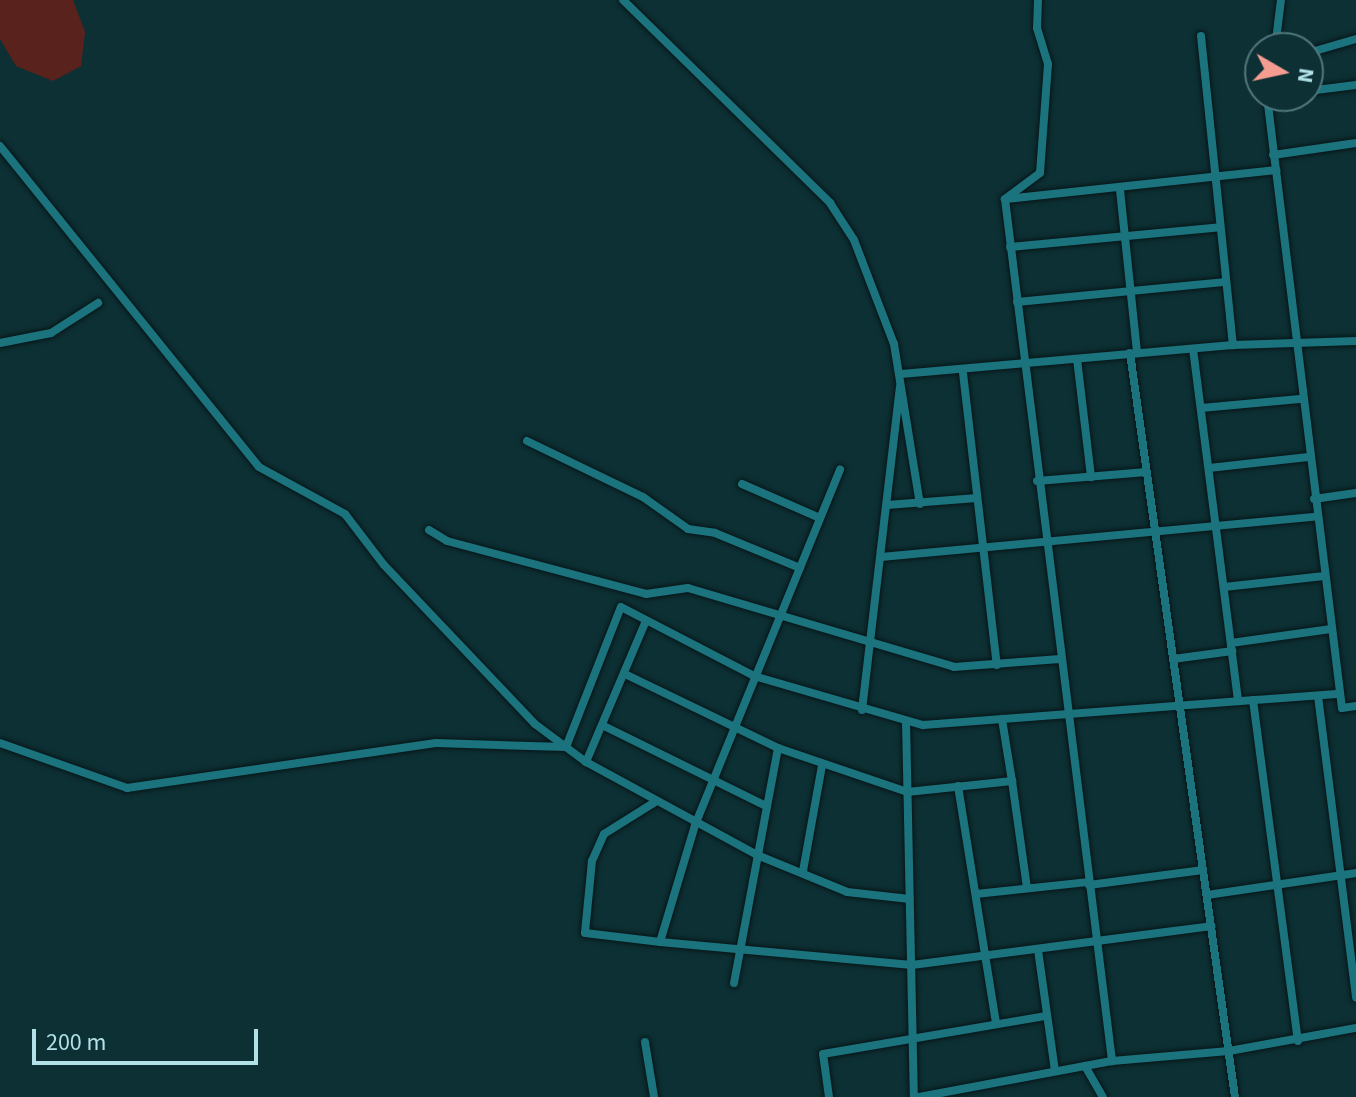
<!DOCTYPE html>
<html>
<head>
<meta charset="utf-8">
<style>
	body { margin:0 }
	#map { position:relative; width:1356px; height:1097px; overflow:hidden; background:#0d3034; font-family:"Source Sans 3",sans-serif }
	div>[style] { position:absolute }
	.green>* { inset:0; background:#5a221d }
	.roads { filter:drop-shadow(0 0 2px #071517) drop-shadow(0 0 2px #071517) }
	.minor>* { height:8px; margin:-4px; padding:0 4px; transform-origin:4px; border-radius:4px; background:#1b737e }
	span { translate:-50% -50%; white-space:nowrap; text-align:center; line-height:1.15; -webkit-text-stroke:6px #0d3034; paint-order:stroke }
	.north { position:absolute; left:1244px; top:32px; width:80px; height:80px; box-sizing:border-box; background:#0d3034; border:2px solid #4f777c; border-radius:50%; rotate:99deg; font-size:22px; font-weight:700; line-height:32px; text-align:center; color:#b2e1e8 }
	.north::after { content:''; display:block; margin:auto; width:28px; height:36px; background:#f59c91; clip-path:polygon(50% 0,100% 100%,50% 72%,0 100%) }
	.scale { position:absolute; left:32px; top:1029px; width:226px; height:36px; box-sizing:border-box; border:4px solid #b2e1e8; border-top:0; padding-left:10px; font-size:24px; line-height:28px; white-space:nowrap; color:#b2e1e8; -webkit-text-stroke:6px #0d3034; paint-order:stroke }
</style>
</head>
<body>
<div id="map">
	<div class="green">
		<div style="clip-path:polygon(0 0,73px 0,85px 32px,81px 66px,53px 81px,16px 66px,0 39px)"></div>
	</div>
	<div class="roads">
		<div class="minor">
			<div style="left:623px;top:0;width:290px;rotate:44.4deg"></div>
			<div style="left:830px;top:203px;width:44px;rotate:57deg"></div>
			<div style="left:854px;top:240px;width:111px;rotate:69deg"></div>
			<div style="left:894px;top:344px;width:162px;rotate:80.8deg"></div>
			<div style="left:1038px;top:0;width:28px;rotate:92deg"></div>
			<div style="left:1037px;top:28px;width:38px;rotate:73deg"></div>
			<div style="left:1048px;top:64px;width:109px;rotate:94.2deg"></div>
			<div style="left:1040px;top:173px;width:44px;rotate:143.4deg"></div>
			<div style="left:1005px;top:199px;width:869px;rotate:82.92deg"></div>
			<div style="left:1201px;top:36px;width:311px;rotate:84.1deg"></div>
			<div style="left:1275px;top:48px;width:48px;rotate:-82.9deg"></div>
			<div style="left:1308px;top:53px;width:50px;rotate:-16.3deg"></div>
			<div style="left:1308px;top:91px;width:48px;rotate:-7.1deg"></div>
			<div style="left:1267px;top:96px;width:75px;rotate:83.1deg"></div>
			<div style="left:0;top:146px;width:412px;rotate:51.1deg"></div>
			<div style="left:259px;top:467px;width:98px;rotate:28.7deg"></div>
			<div style="left:345px;top:514px;width:64px;rotate:52.6deg"></div>
			<div style="left:384px;top:565px;width:219px;rotate:46.5deg"></div>
			<div style="left:535px;top:724px;width:64px;rotate:36.7deg"></div>
			<div style="left:586px;top:762px;width:195px;rotate:28.5deg"></div>
			<div style="left:757px;top:855px;width:97px;rotate:22.3deg"></div>
			<div style="left:847px;top:892px;width:63px;rotate:6.3deg"></div>
			<div style="left:1273px;top:155px;width:84px;rotate:-8.2deg"></div>
			<div style="left:1120px;top:190px;width:164px;rotate:84deg"></div>
			<div style="left:1006px;top:199px;width:272px;rotate:-6.1deg"></div>
			<div style="left:1276px;top:170px;width:542px;rotate:83.01deg"></div>
			<div style="left:1342px;top:708px;width:14px;rotate:-8deg"></div>
			<div style="left:1010px;top:247px;width:211px;rotate:-5.4deg"></div>
			<div style="left:1017px;top:302px;width:210px;rotate:-5.5deg"></div>
			<div style="left:0;top:343px;width:52px;rotate:-11.1deg"></div>
			<div style="left:51px;top:333px;width:56px;rotate:-32.6deg"></div>
			<div style="left:1193px;top:349px;width:355px;rotate:82.7deg"></div>
			<div style="left:1130px;top:353px;width:751px;rotate:81.97deg"></div>
			<div style="left:1077px;top:359px;width:119px;rotate:83.2deg"></div>
			<div style="left:963px;top:373px;width:294px;rotate:83.4deg"></div>
			<div style="left:901px;top:374px;width:333px;rotate:-5deg"></div>
			<div style="left:1233px;top:345px;width:123px;rotate:-1.9deg"></div>
			<div style="left:1201px;top:408px;width:99px;rotate:-5.2deg"></div>
			<div style="left:527px;top:441px;width:129px;rotate:25.8deg"></div>
			<div style="left:643px;top:497px;width:55px;rotate:35.4deg"></div>
			<div style="left:688px;top:529px;width:27px;rotate:8deg"></div>
			<div style="left:715px;top:533px;width:92px;rotate:22.4deg"></div>
			<div style="left:1209px;top:468px;width:100px;rotate:-6.3deg"></div>
			<div style="left:1037px;top:481px;width:110px;rotate:-4.7deg"></div>
			<div style="left:742px;top:484px;width:85px;rotate:23.6deg"></div>
			<div style="left:1314px;top:499px;width:42px;rotate:-8.1deg"></div>
			<div style="left:887px;top:505px;width:90px;rotate:-4.4deg"></div>
			<div style="left:429px;top:530px;width:21px;rotate:31deg"></div>
			<div style="left:447px;top:541px;width:206px;rotate:14.9deg"></div>
			<div style="left:646px;top:594px;width:42px;rotate:-8.1deg"></div>
			<div style="left:688px;top:588px;width:277px;rotate:16.5deg"></div>
			<div style="left:954px;top:667px;width:106px;rotate:-4.3deg"></div>
			<div style="left:881px;top:557px;width:437px;rotate:-5.3deg"></div>
			<div style="left:1224px;top:587px;width:101px;rotate:-6.3deg"></div>
			<div style="left:1231px;top:643px;width:101px;rotate:-8deg"></div>
			<div style="left:1173px;top:659px;width:60px;rotate:-7.7deg"></div>
			<div style="left:627px;top:675px;width:168px;rotate:25.8deg"></div>
			<div style="left:778px;top:748px;width:136px;rotate:18.8deg"></div>
			<div style="left:907px;top:792px;width:106px;rotate:-6deg"></div>
			<div style="left:1012px;top:781px;width:63px;rotate:-99.2deg"></div>
			<div style="left:1318px;top:696px;width:304px;rotate:82.8deg"></div>
			<div style="left:1253px;top:700px;width:344px;rotate:82.5deg"></div>
			<div style="left:862px;top:710px;width:325px;rotate:-83.3deg"></div>
			<div style="left:906px;top:721px;width:376px;rotate:88.8deg"></div>
			<div style="left:604px;top:726px;width:181px;rotate:26.3deg"></div>
			<div style="left:0;top:743px;width:135px;rotate:19.5deg"></div>
			<div style="left:127px;top:788px;width:312px;rotate:-8.3deg"></div>
			<div style="left:436px;top:743px;width:130px;rotate:1.8deg"></div>
			<div style="left:566px;top:747px;width:150px;rotate:-68.6deg"></div>
			<div style="left:621px;top:607px;width:150px;rotate:27.4deg"></div>
			<div style="left:754px;top:676px;width:176px;rotate:16.2deg"></div>
			<div style="left:923px;top:725px;width:418px;rotate:-4.3deg"></div>
			<div style="left:586px;top:762px;width:151px;rotate:-67deg"></div>
			<div style="left:1012px;top:781px;width:108px;rotate:82deg"></div>
			<div style="left:958px;top:786px;width:239px;rotate:80.9deg"></div>
			<div style="left:655px;top:802px;width:60px;rotate:147.9deg"></div>
			<div style="left:604px;top:834px;width:30px;rotate:114deg"></div>
			<div style="left:592px;top:861px;width:72px;rotate:95.6deg"></div>
			<div style="left:585px;top:933px;width:76px;rotate:6.8deg"></div>
			<div style="left:660px;top:942px;width:122px;rotate:-73.3deg"></div>
			<div style="left:695px;top:825px;width:384px;rotate:-67.8deg"></div>
			<div style="left:803px;top:871px;width:108px;rotate:-79.8deg"></div>
			<div style="left:1089px;top:885px;width:115px;rotate:-7.5deg"></div>
			<div style="left:976px;top:894px;width:114px;rotate:-6.1deg"></div>
			<div style="left:1207px;top:895px;width:151px;rotate:-8.4deg"></div>
			<div style="left:660px;top:942px;width:253px;rotate:5.2deg"></div>
			<div style="left:912px;top:965px;width:302px;rotate:-7.4deg"></div>
			<div style="left:1038px;top:950px;width:122px;rotate:82deg"></div>
			<div style="left:734px;top:983px;width:239px;rotate:-79.4deg"></div>
			<div style="left:645px;top:1042px;width:56px;rotate:80.7deg"></div>
			<div style="left:1085px;top:1066px;width:36px;rotate:60deg"></div>
			<div style="left:829px;top:1097px;width:43px;rotate:-97.9deg"></div>
			<div style="left:823px;top:1054px;width:225px;rotate:-9.7deg"></div>
			<div style="left:919px;top:1097px;width:196px;rotate:-10.6deg"></div>
			<div style="left:1112px;top:1061px;width:117px;rotate:-4.9deg"></div>
			<div style="left:1229px;top:1051px;width:129px;rotate:-10.3deg"></div>
		</div>
	</div>
	<div class="north">N</div>
	<div class="scale">200 m</div>
</div>
</body>
</html>
